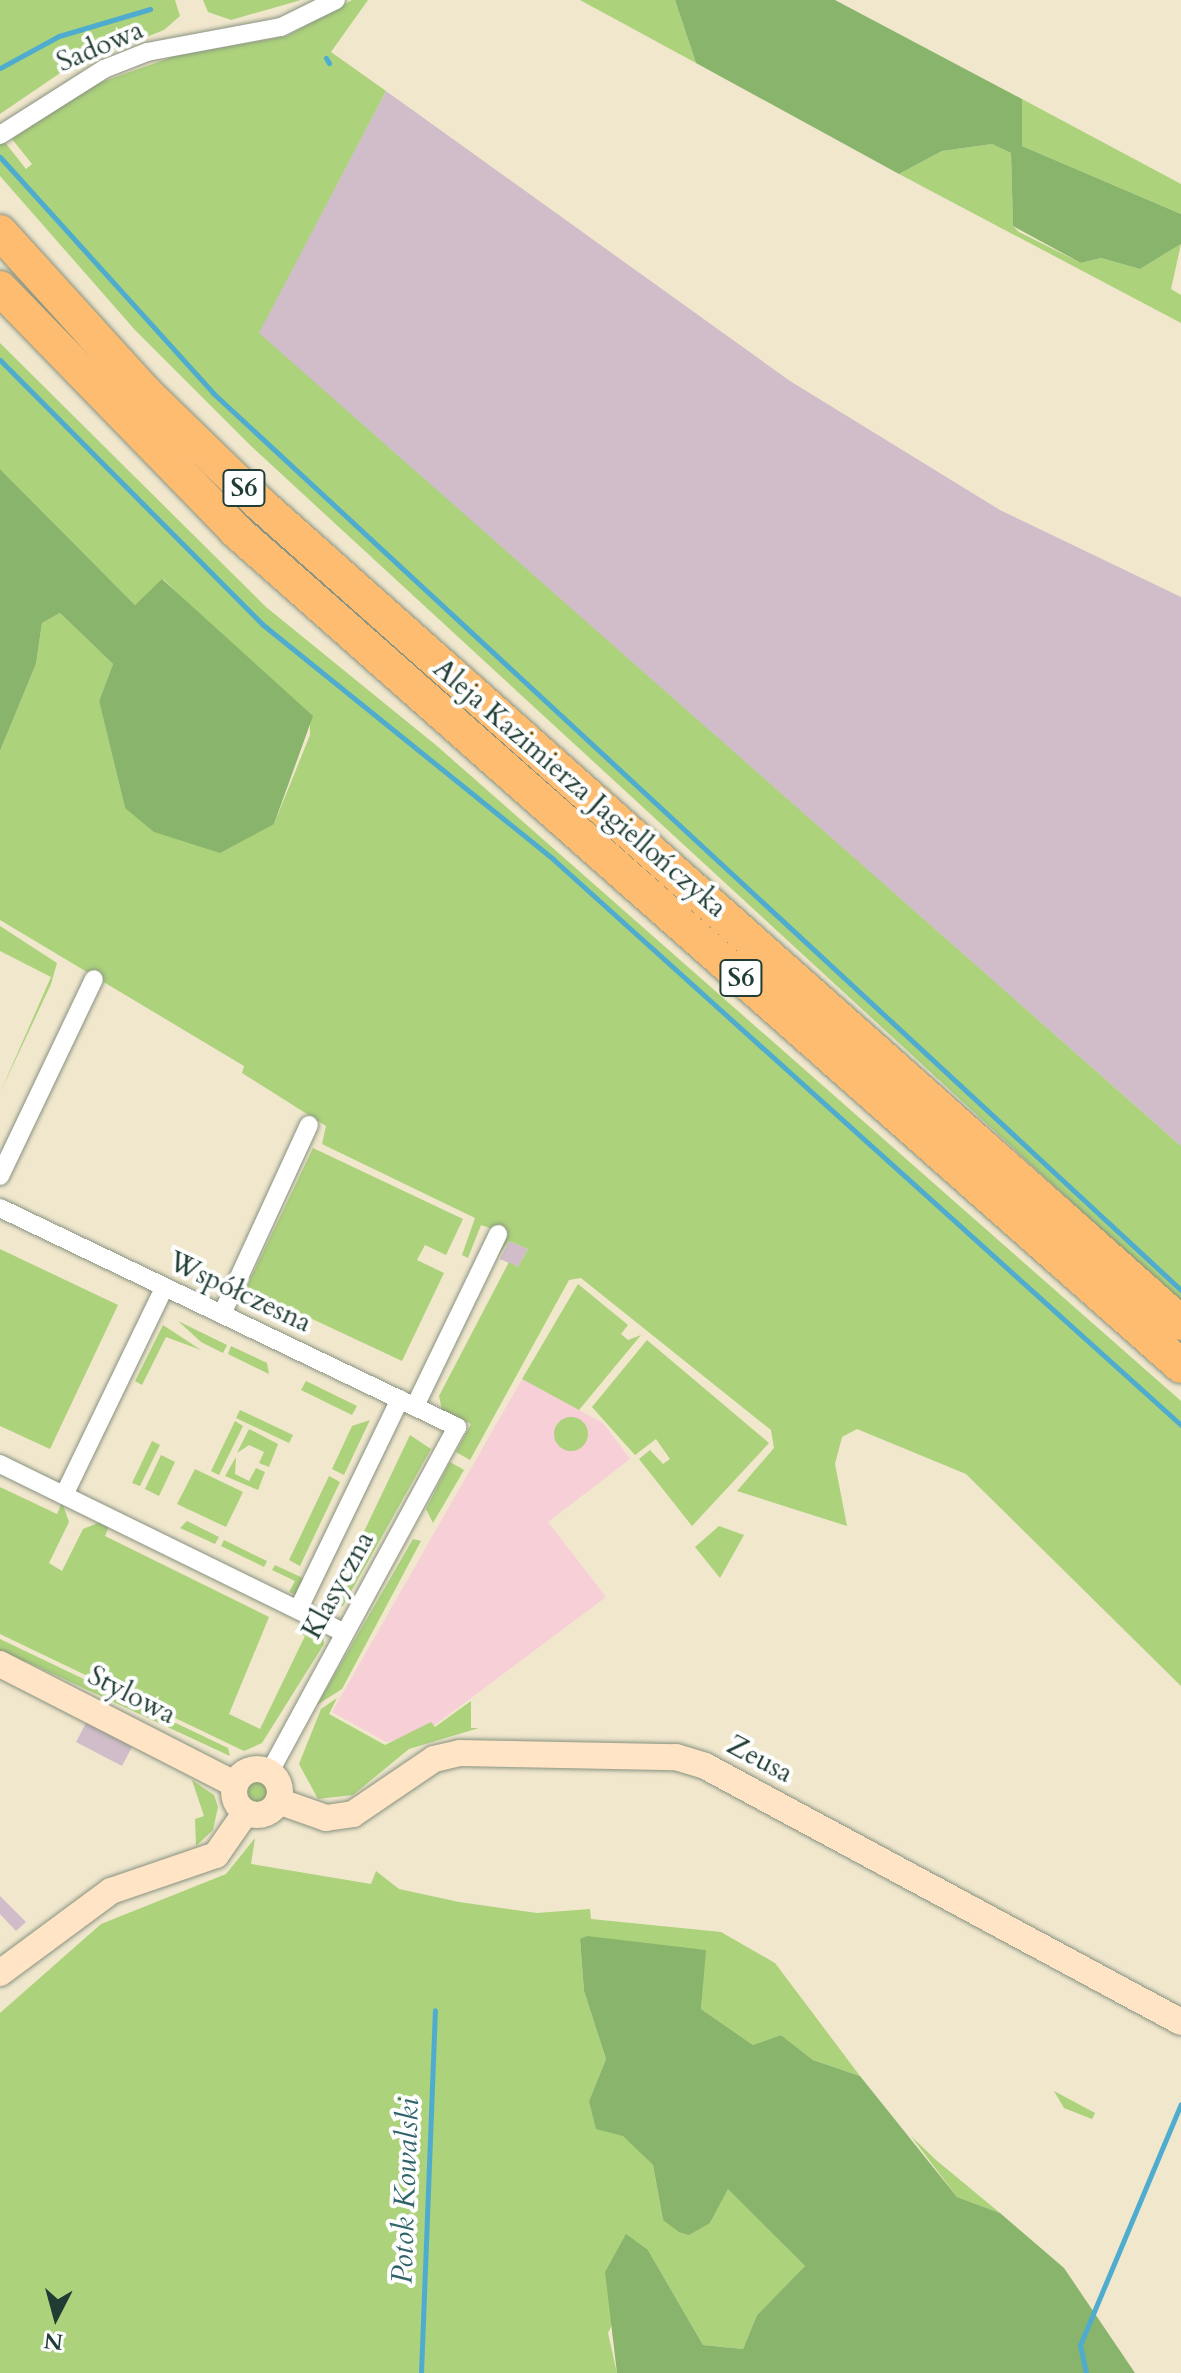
<!DOCTYPE html>
<html>
<head>
<meta charset="utf-8">
<style>
	body { margin:0 }
	#map { position:relative; width:1181px; height:2373px; overflow:hidden; background:#f0e7cd; font-family:Cardo,serif }
	div>[style] { position:absolute }
	.built>* { inset:0; background:#f6cfd7 }
	.industrial>* { inset:0; background:#d1bdc9 }
	.green>* { inset:0; background:#acd27c }
	.round { border-radius:50% }
	.forest>* { inset:0; background:#89b46c }
	.stream>* { height:5px; margin:-2.5px; padding:0 2.5px; transform-origin:2.5px; border-radius:2.5px; background:#50acce }
	.roads { filter:drop-shadow(0 0 2px #889280) drop-shadow(0 0 2px #889280) }
	.street>* { height:18px; margin:-9px; padding:0 9px; transform-origin:9px; border-radius:9px; background:#fff }
	.secondary>* { height:26px; margin:-13px; padding:0 13px; transform-origin:13px; border-radius:13px; background:#ffe4c6 }
	.secondary>.ring { margin:-13px; padding:0; box-sizing:content-box; background:none; border:26px solid #ffe4c6; border-radius:50% }
	.highway>* { height:34px; margin:-17px; padding:0 17px; transform-origin:17px; border-radius:17px; background:#febc70 }
	span { translate:-50% -50%; white-space:nowrap; text-align:center; line-height:1.15; -webkit-text-stroke:8px #fff; paint-order:stroke }
	.shield-label span { padding:2px 6px; background:#fff; border:2px solid; border-radius:6px; -webkit-text-stroke-width:0 }
	.shield-label { font-size:26px; color:#1f3d34; font-weight:700 }
	.street-label { font-size:28px; color:#1f3d34 }
	.water-label { font-size:30px; color:#30646a; font-style:italic }
	.north { position:absolute; left:16px; top:2277px; width:80px; height:80px; -webkit-text-stroke:6px #fff; paint-order:stroke; rotate:186deg; font-size:22px; font-weight:700; line-height:32px; text-align:center; color:#1f3d34 }
	.north::after { content:''; display:block; margin:auto; width:28px; height:36px; background:#1f3d34; clip-path:polygon(50% 0,100% 100%,50% 72%,0 100%) }
</style>
</head>
<body>
<div id="map">
	<div class="built">
		<div style="clip-path:polygon(522px 1379px,603px 1423px,630px 1459px,548px 1522px,606px 1597px,423px 1734px,386px 1742px,332px 1712px)"></div>
	</div>
	<div class="industrial">
		<div style="clip-path:polygon(386px 91px,790px 381px,1000px 510px,1181px 597px,1181px 1146px,258px 333px)"></div>
		<div style="clip-path:polygon(509px 1241px,528px 1249px,518px 1267px,500px 1259px)"></div>
		<div style="clip-path:polygon(86px 1723px,132px 1747px,122px 1766px,76px 1742px)"></div>
		<div style="clip-path:polygon(0 1896px,26px 1922px,16px 1931px,0 1914px)"></div>
	</div>
	<div class="green">
		<div style="clip-path:polygon(0 0,175px 0,180px 16px,164px 30px,66px 69px,0 114px)"></div>
		<div style="clip-path:polygon(203px 0,301px 0,231px 20px,208px 12px)"></div>
		<div style="clip-path:polygon(352px 0,368px 0,331px 52px,386px 91px,259px 333px,1181px 1146px,1181px 1303px,252px 447px,135px 330px,0 176px,0 136px,26px 169px,32px 164px,12px 139px,93px 85px,175px 56px,287px 36px)"></div>
		<div style="clip-path:polygon(580px 0,675px 0,696px 63px)"></div>
		<div style="clip-path:polygon(1022px 99px,1181px 184px,1181px 214px,1022px 146px)"></div>
		<div style="clip-path:polygon(992px 144px,1011px 153px,1013px 226px,1019px 232px,1081px 263px,1101px 258px,1140px 269px,1181px 244px,1171px 289px,1181px 295px,1181px 323px,899px 174px,942px 151px)"></div>
		<div style="clip-path:polygon(0 343px,266px 607px,437px 746px,1181px 1401px,1181px 1686px,966px 1474px,857px 1429px,842px 1437px,835px 1464px,847px 1526px,737px 1491px,774px 1448px,771px 1430px,581px 1278px,569px 1280px,470px 1460px,456px 1452px,471px 1424px,442px 1410px,439px 1396px,509px 1262px,518px 1267px,528px 1249px,509px 1241px,497px 1258px,508px 1234px,481px 1225px,468px 1258px,462px 1255px,475px 1218px,322px 1144px,326px 1126px,242px 1073px,244px 1066px,0 920px,0 751px,36px 664px,42px 623px,60px 613px,113px 664px,99px 701px,125px 808px,274px 824px,310px 735px,310px 722px,163px 579px,135px 605px,0 469px)"></div>
		<div style="clip-path:polygon(0 926px,57px 963px,51px 984px,0 1093px,51px 977px,0 951px)"></div>
		<div style="clip-path:polygon(313px 1148px,463px 1219px,446px 1255px,425px 1245px,417px 1260px,444px 1273px,402px 1361px,246px 1288px)"></div>
		<div style="clip-path:polygon(0 1249px,118px 1305px,50px 1449px,0 1426px)"></div>
		<div style="clip-path:polygon(578px 1284px,628px 1325px,621px 1334px,628px 1340px,641px 1335px,579px 1410px,522px 1379px)"></div>
		<div style="clip-path:polygon(178px 1321px,227px 1345px,223px 1353px,201px 1342px)"></div>
		<div style="clip-path:polygon(163px 1325px,201px 1350px,166px 1337px,142px 1385px,135px 1381px)"></div>
		<div style="clip-path:polygon(647px 1340px,769px 1443px,692px 1526px,639px 1459px,650px 1450px,663px 1464px,670px 1459px,656px 1439px,635px 1455px,592px 1407px)"></div>
		<div style="clip-path:polygon(231px 1346px,267px 1363px,269px 1374px,228px 1354px)"></div>
		<div style="clip-path:polygon(306px 1381px,357px 1406px,352px 1415px,301px 1390px)"></div>
		<div style="clip-path:polygon(240px 1410px,293px 1435px,289px 1443px,236px 1418px)"></div>
		<div class="round" style="left:554px;top:1417px;width:34px;height:34px"></div>
		<div style="clip-path:polygon(370px 1420px,344px 1475px,332px 1469px,352px 1426px)"></div>
		<div style="clip-path:polygon(235px 1421px,243px 1426px,219px 1475px,211px 1471px)"></div>
		<div style="clip-path:polygon(249px 1429px,278px 1444px,269px 1467px,259px 1463px,264px 1452px,249px 1445px,237px 1453px)"></div>
		<div style="clip-path:polygon(410px 1435px,431px 1449px,343px 1606px,334px 1608px,329px 1605px)"></div>
		<div style="clip-path:polygon(152px 1441px,160px 1445px,140px 1486px,132px 1483px)"></div>
		<div style="clip-path:polygon(161px 1455px,175px 1462px,159px 1496px,145px 1489px)"></div>
		<div style="clip-path:polygon(236px 1457px,235px 1474px,249px 1481px,256px 1468px,265px 1472px,258px 1490px,225px 1476px)"></div>
		<div style="clip-path:polygon(450px 1462px,464px 1470px,433px 1523px,426px 1509px)"></div>
		<div style="clip-path:polygon(195px 1469px,243px 1492px,226px 1527px,177px 1504px)"></div>
		<div style="clip-path:polygon(329px 1476px,340px 1482px,300px 1566px,289px 1560px)"></div>
		<div style="clip-path:polygon(0 1487px,57px 1514px,62px 1502px,69px 1522px,49px 1563px,62px 1571px,83px 1529px,103px 1521px,110px 1524px,105px 1536px,269px 1617px,229px 1714px,260px 1729px,305px 1636px,299px 1632px,307px 1627px,323px 1633px,324px 1644px,262px 1743px,244px 1751px,0 1634px)"></div>
		<div style="clip-path:polygon(187px 1521px,219px 1537px,215px 1544px,180px 1528px)"></div>
		<div style="clip-path:polygon(719px 1526px,744px 1535px,720px 1578px,695px 1547px)"></div>
		<div style="clip-path:polygon(413px 1539px,421px 1541px,342px 1689px,317px 1705px)"></div>
		<div style="clip-path:polygon(224px 1540px,267px 1561px,264px 1567px,221px 1546px)"></div>
		<div style="clip-path:polygon(275px 1565px,307px 1580px,297px 1595px,289px 1592px,295px 1581px,272px 1570px)"></div>
		<div style="clip-path:polygon(0 1639px,228px 1748px,230px 1756px,27px 1662px,0 1657px)"></div>
		<div style="clip-path:polygon(337px 1698px,329px 1714px,385px 1745px,431px 1722px,435px 1727px,471px 1701px,471px 1728px,479px 1728px,409px 1749px,353px 1795px,318px 1799px,299px 1764px,321px 1709px)"></div>
		<div style="clip-path:polygon(192px 1780px,214px 1795px,218px 1807px,213px 1830px,196px 1846px,195px 1819px,204px 1816px)"></div>
		<div class="round" style="left:248px;top:1782px;width:20px;height:20px"></div>
		<div style="clip-path:polygon(255px 1838px,251px 1864px,371px 1884px,376px 1871px,399px 1889px,459px 1902px,537px 1913px,590px 1909px,591px 1919px,721px 1932px,775px 1963px,860px 2076px,813px 2060px,781px 2035px,753px 2045px,701px 2009px,705px 1950px,580px 1940px,584px 1991px,606px 2059px,589px 2101px,653px 2165px,663px 2220px,710px 2223px,728px 2188px,805px 2266px,757px 2315px,743px 2349px,703px 2345px,648px 2250px,608px 2333px,617px 2373px,0 2373px,0 2013px,101px 1924px,226px 1874px)"></div>
		<div style="clip-path:polygon(1054px 2091px,1095px 2113px,1092px 2119px,1064px 2108px)"></div>
		<div style="clip-path:polygon(911px 2136px,936px 2160px,1000px 2213px,957px 2197px)"></div>
	</div>
	<div class="forest">
		<div style="clip-path:polygon(675px 0,835px 0,1022px 99px,1022px 146px,1181px 214px,1181px 244px,1140px 269px,1101px 258px,1081px 263px,1013px 226px,1011px 153px,992px 144px,942px 151px,899px 174px,696px 63px)"></div>
		<div style="clip-path:polygon(0 469px,135px 605px,162px 579px,313px 716px,274px 824px,220px 853px,154px 832px,125px 808px,99px 701px,113px 664px,60px 613px,42px 623px,36px 664px,0 751px)"></div>
		<div style="clip-path:polygon(587px 1936px,706px 1950px,701px 2009px,753px 2045px,781px 2035px,813px 2060px,860px 2076px,957px 2197px,1000px 2213px,1064px 2268px,1135px 2373px,617px 2373px,605px 2272px,626px 2234px,648px 2250px,703px 2345px,743px 2349px,757px 2315px,805px 2266px,728px 2189px,710px 2223px,689px 2235px,679px 2232px,663px 2220px,653px 2165px,623px 2136px,596px 2129px,589px 2101px,606px 2059px,584px 1991px,580px 1939px)"></div>
	</div>
	<div class="stream">
		<div style="left:326px;top:58px;width:6px;rotate:59deg"></div>
		<div style="left:0;top:68px;width:67px;rotate:-28.5deg"></div>
		<div style="left:59px;top:36px;width:95px;rotate:-16.5deg"></div>
		<div style="left:0;top:157px;width:318px;rotate:47.9deg"></div>
		<div style="left:213px;top:393px;width:1320px;rotate:42.82deg"></div>
		<div style="left:0;top:360px;width:372px;rotate:45.2deg"></div>
		<div style="left:262px;top:624px;width:375px;rotate:38.9deg"></div>
		<div style="left:554px;top:860px;width:844px;rotate:42.02deg"></div>
		<div style="left:421px;top:2373px;width:363px;rotate:-87.8deg"></div>
		<div style="left:1086px;top:2373px;width:29px;rotate:-102deg"></div>
		<div style="left:1080px;top:2345px;width:261px;rotate:-67.3deg"></div>
	</div>
	<div class="roads">
		<div class="street">
			<div style="left:0;top:135px;width:123px;rotate:-32.4deg"></div>
			<div style="left:104px;top:69px;width:46px;rotate:-21.6deg"></div>
			<div style="left:147px;top:52px;width:136px;rotate:-10.6deg"></div>
			<div style="left:281px;top:27px;width:61px;rotate:-26.1deg"></div>
			<div style="left:0;top:1176px;width:218px;rotate:-64.5deg"></div>
			<div style="left:0;top:1208px;width:507px;rotate:25.6deg"></div>
			<div style="left:457px;top:1427px;width:392px;rotate:118.5deg"></div>
			<div style="left:222px;top:1314px;width:208px;rotate:-65.3deg"></div>
			<div style="left:415px;top:1406px;width:191px;rotate:-64.2deg"></div>
			<div style="left:0;top:1464px;width:382px;rotate:26.1deg"></div>
			<div style="left:64px;top:1495px;width:230px;rotate:-64.2deg"></div>
			<div style="left:299px;top:1608px;width:232px;rotate:-64.2deg"></div>
		</div>
		<div class="secondary">
			<div style="left:0;top:1664px;width:264px;rotate:27.1deg"></div>
			<div class="ring" style="left:234px;top:1769px;width:20px;height:20px"></div>
			<div style="left:278px;top:1801px;width:51px;rotate:19.5deg"></div>
			<div style="left:326px;top:1818px;width:27px;rotate:-8deg"></div>
			<div style="left:353px;top:1814px;width:98px;rotate:-34.2deg"></div>
			<div style="left:434px;top:1759px;width:27px;rotate:-13deg"></div>
			<div style="left:460px;top:1753px;width:216px;rotate:1.1deg"></div>
			<div style="left:676px;top:1757px;width:30px;rotate:17deg"></div>
			<div style="left:705px;top:1766px;width:540px;rotate:28.27deg"></div>
			<div style="left:0;top:1973px;width:138px;rotate:-36.5deg"></div>
			<div style="left:111px;top:1891px;width:111px;rotate:-18.9deg"></div>
			<div style="left:216px;top:1855px;width:52px;rotate:-55.1deg"></div>
		</div>
		<div class="highway">
			<div style="left:0;top:232px;width:217px;rotate:47.8deg"></div>
			<div style="left:146px;top:393px;width:158px;rotate:44.2deg"></div>
			<div style="left:259px;top:503px;width:1234px;rotate:41.65deg"></div>
			<div style="left:0;top:288px;width:339px;rotate:45.8deg"></div>
			<div style="left:236px;top:531px;width:1261px;rotate:41.46deg"></div>
		</div>
	</div>
	<div class="shield-label">
		<span style="left:244px;top:488px">S6</span>
		<span style="left:741px;top:978px">S6</span>
	</div>
	<div class="street-label">
		<span style="left:100px;top:46px;rotate:-23deg">Sadowa</span>
		<span style="left:580px;top:788px;rotate:41deg">Aleja Kazimierza Jagiellończyka</span>
		<span style="left:240px;top:1292px;rotate:25deg">Współczesna</span>
		<span style="left:338px;top:1585px;rotate:-61deg">Klasyczna</span>
		<span style="left:132px;top:1695px;rotate:27deg">Stylowa</span>
		<span style="left:760px;top:1759px;rotate:28deg">Zeusa</span>
	</div>
	<div class="water-label">
		<span style="left:406px;top:2191px;rotate:-88deg">Potok Kowalski</span>
	</div>
	<div class="north">N</div>
</div>
</body>
</html>
